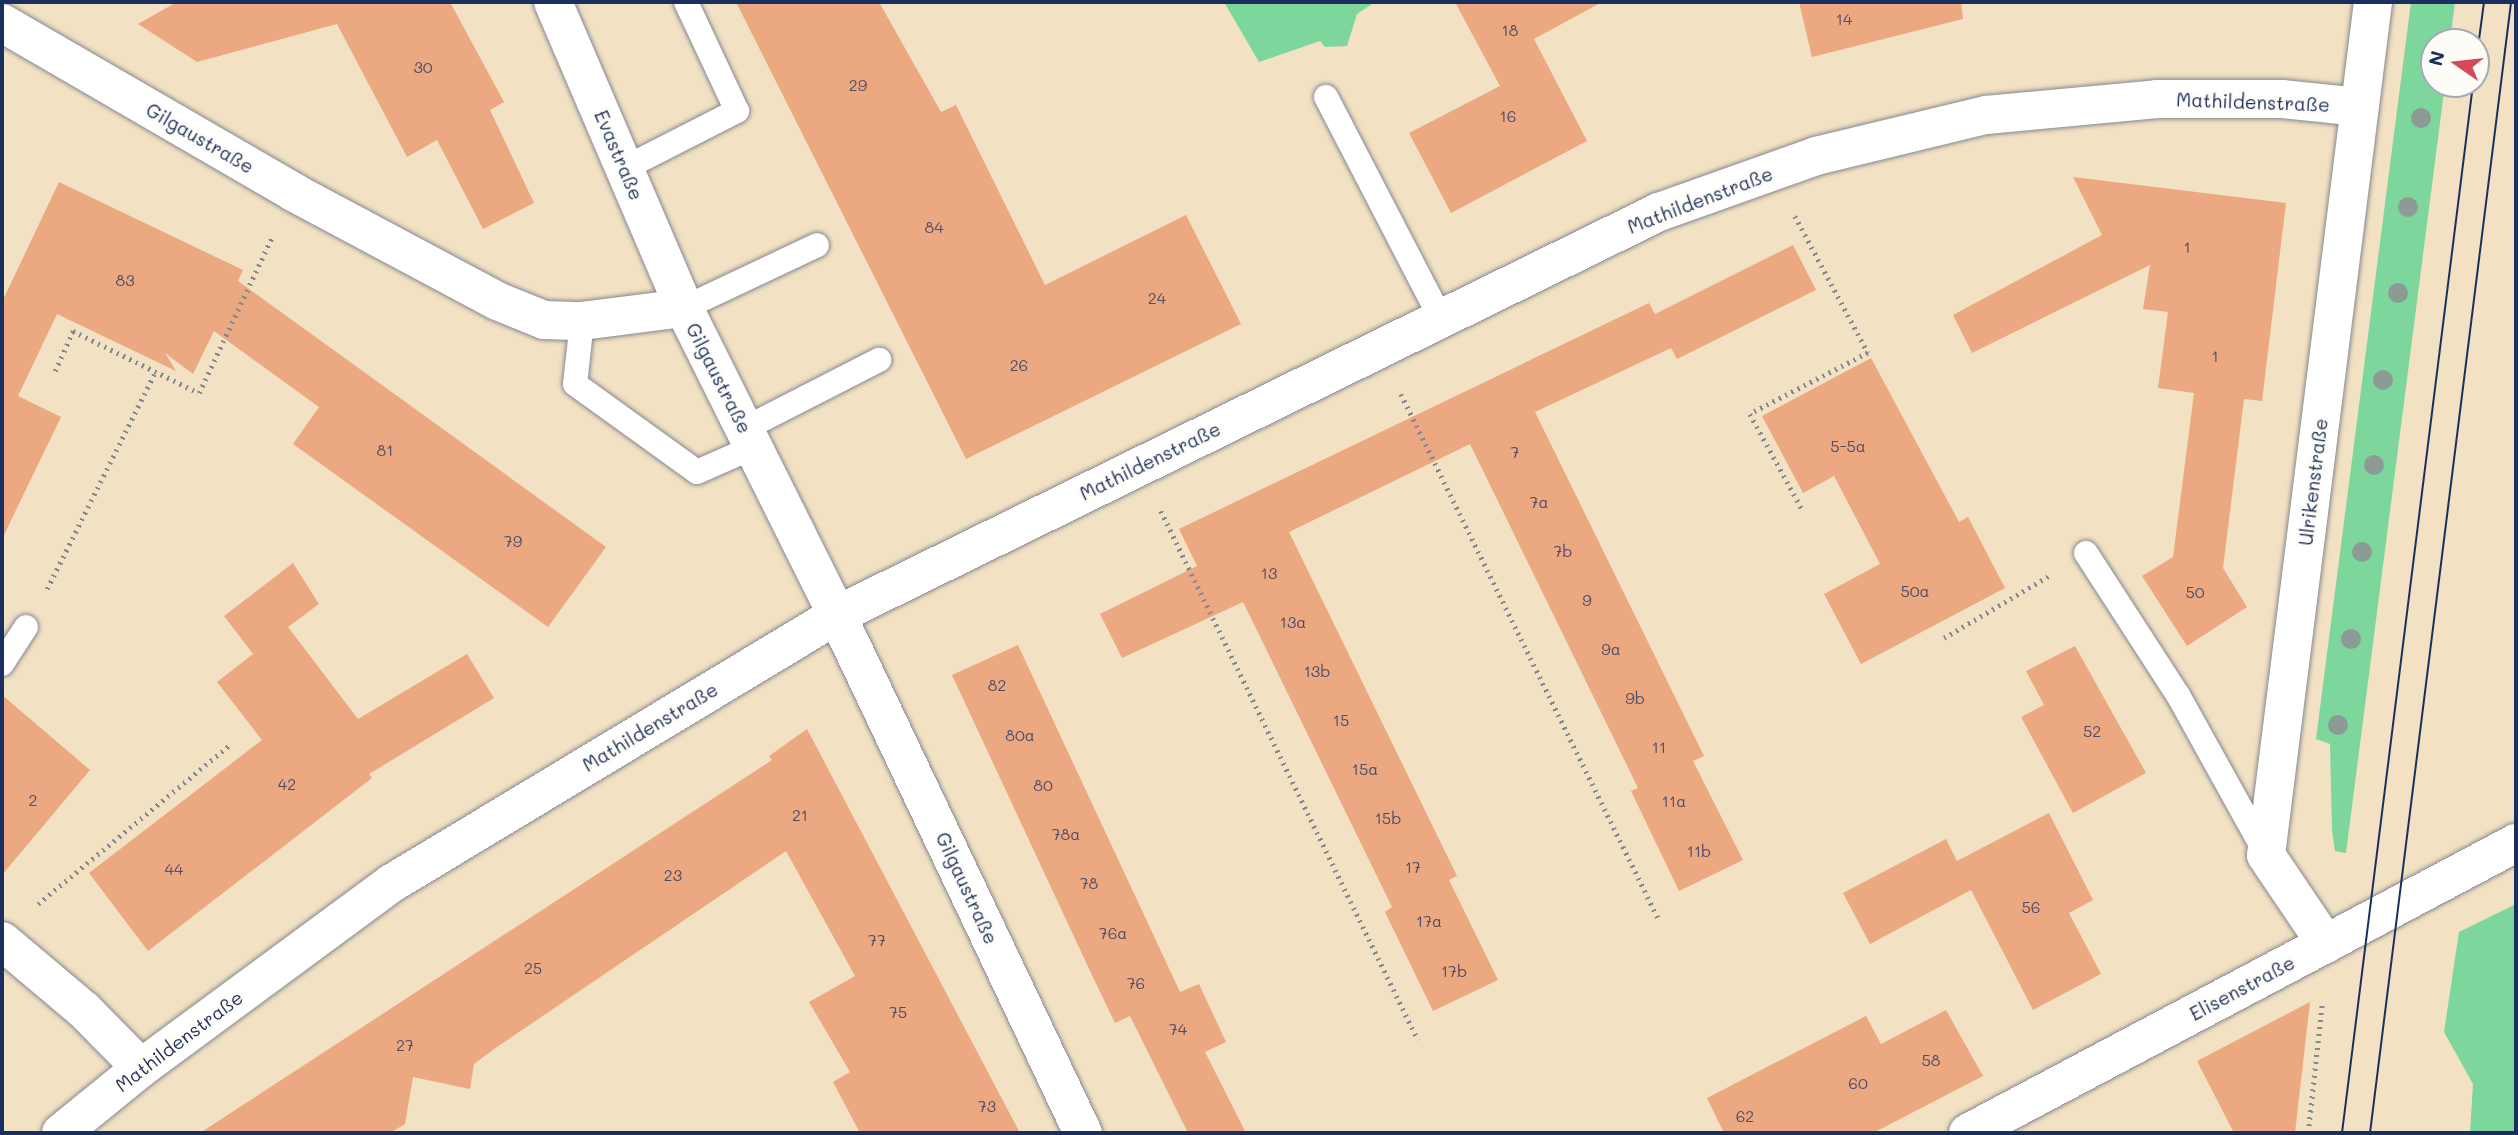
<!DOCTYPE html>
<html>
<head>
<meta charset="utf-8">
<style>
	body { margin:0 }
	#map { position:relative; width:2518px; height:1135px; overflow:hidden; background:#f2e1c3; font-family:Mali,sans-serif }
	div>[style] { position:absolute }
	.green>* { inset:0; background:#7dd79d }
	.building>* { inset:0; background:#eba881 }
	.path>* { height:4.5px; margin-top:-2.25px; transform-origin:0; background:repeating-linear-gradient(90deg,#868890 0 2px,transparent 0 7px) }
	.roads { filter:drop-shadow(0 0 2px #868890) drop-shadow(0 0 2px #868890) }
	.lane>* { height:24px; margin:-12px; padding:0 12px; transform-origin:12px; border-radius:12px; background:#fff }
	.street>* { height:38px; margin:-19px; padding:0 19px; transform-origin:19px; border-radius:19px; background:#fff }
	.tram>* { height:2px; margin:-1px; padding:0 1px; transform-origin:1px; border-radius:1px; background:#1b2f5e }
	.trees>* { width:20px; height:20px; margin:-10px; border-radius:50%; background:#8c9b96 }
	span { translate:-50% -50%; white-space:nowrap; text-align:center; line-height:1.15; -webkit-text-stroke:6px #fdfcf7; paint-order:stroke }
	.number-label { font-size:16px; color:#4f4d67 }
	.number-label span { -webkit-text-stroke-width:0 }
	.street-label { font-size:19px; color:#1b2f5e }
	.frame { position:absolute; inset:0; border:4px solid #1b2f5e; pointer-events:none }
	.north { position:absolute; left:2420px; top:28px; width:70px; height:70px; box-sizing:border-box; background:#fdfcf7; border:2px solid #a3aaba; border-radius:50%; rotate:284deg; font-size:19px; font-weight:700; line-height:28px; text-align:center; color:#1b2f5e }
	.north::after { content:''; display:block; margin:auto; width:24px; height:32px; background:#d1495b; clip-path:polygon(50% 0,100% 100%,50% 72%,0 100%) }
</style>
</head>
<body>
<div id="map">
	<div class="green">
		<div style="clip-path:polygon(1224px 2px,1375px 2px,1357px 14px,1347px 46px,1325px 47px,1320px 41px,1259px 62px)"></div>
		<div style="clip-path:polygon(2411px 2px,2455px 2px,2450px 42px,2434px 42px,2434px 84px,2445px 84px,2346px 853px,2335px 851px,2332px 830px,2330px 744px,2316px 739px)"></div>
		<div style="clip-path:polygon(2516px 904px,2516px 1133px,2470px 1133px,2473px 1084px,2444px 1032px,2459px 932px)"></div>
	</div>
	<div class="building">
		<div style="clip-path:polygon(177px 2px,450px 2px,504px 102px,490px 110px,534px 203px,483px 229px,437px 140px,407px 157px,337px 24px,197px 62px,138px 24px)"></div>
		<div style="clip-path:polygon(736px 2px,879px 2px,941px 112px,956px 105px,1045px 285px,1186px 215px,1241px 324px,966px 459px)"></div>
		<div style="clip-path:polygon(1455px 2px,1602px 2px,1534px 39px,1587px 141px,1451px 213px,1409px 133px,1500px 86px)"></div>
		<div style="clip-path:polygon(1799px 2px,1961px 2px,1963px 19px,1812px 57px)"></div>
		<div style="clip-path:polygon(2073px 177px,2286px 203px,2262px 401px,2244px 399px,2223px 568px,2247px 607px,2187px 646px,2142px 576px,2173px 557px,2194px 393px,2158px 388px,2168px 312px,2143px 309px,2150px 265px,1972px 353px,1953px 315px,2102px 235px)"></div>
		<div style="clip-path:polygon(59px 182px,243px 270px,238px 281px,606px 547px,548px 627px,293px 444px,319px 407px,214px 331px,193px 374px,165px 353px,176px 371px,57px 314px,18px 396px,61px 417px,2px 539px,2px 302px)"></div>
		<div style="clip-path:polygon(1793px 245px,1816px 290px,1677px 359px,1671px 348px,1535px 412px,1704px 756px,1693px 761px,1743px 860px,1679px 891px,1631px 791px,1638px 788px,1470px 444px,1289px 532px,1457px 876px,1449px 880px,1498px 980px,1433px 1011px,1385px 912px,1392px 907px,1243px 602px,1122px 658px,1100px 614px,1197px 566px,1179px 529px,1649px 303px,1659px 322px,1655px 314px)"></div>
		<div style="clip-path:polygon(1871px 358px,1959px 522px,1968px 517px,2005px 588px,1861px 664px,1824px 594px,1880px 564px,1834px 476px,1803px 493px,1762px 416px)"></div>
		<div style="clip-path:polygon(293px 563px,319px 604px,288px 627px,358px 719px,467px 654px,494px 698px,369px 774px,372px 778px,148px 951px,89px 873px,262px 740px,217px 682px,253px 654px,224px 616px)"></div>
		<div style="clip-path:polygon(1018px 645px,1180px 992px,1199px 984px,1226px 1042px,1205px 1052px,1246px 1133px,1188px 1133px,1130px 1016px,1115px 1023px,1091px 973px,952px 675px)"></div>
		<div style="clip-path:polygon(2075px 646px,2146px 773px,2073px 813px,2021px 717px,2044px 705px,2026px 671px)"></div>
		<div style="clip-path:polygon(2px 695px,90px 770px,2px 875px)"></div>
		<div style="clip-path:polygon(807px 729px,1020px 1133px,860px 1133px,833px 1082px,850px 1072px,809px 1002px,855px 976px,786px 851px,494px 1049px,474px 1064px,470px 1089px,413px 1077px,405px 1124px,390px 1133px,200px 1133px,772px 760px,769px 756px)"></div>
		<div style="clip-path:polygon(2049px 813px,2093px 900px,2069px 913px,2101px 974px,2033px 1010px,1971px 890px,1870px 944px,1843px 893px,1946px 839px,1957px 861px)"></div>
		<div style="clip-path:polygon(2310px 1002px,2295px 1133px,2234px 1133px,2197px 1061px)"></div>
		<div style="clip-path:polygon(1946px 1010px,1983px 1076px,1873px 1133px,1724px 1133px,1707px 1098px,1866px 1016px,1881px 1044px)"></div>
	</div>
	<div class="path">
		<div style="left:1795px;top:216px;width:155px;rotate:61.9deg"></div>
		<div style="left:1868px;top:353px;width:133px;rotate:152.7deg"></div>
		<div style="left:1750px;top:414px;width:111px;rotate:61.3deg"></div>
		<div style="left:55px;top:371px;width:44px;rotate:-65.8deg"></div>
		<div style="left:73px;top:331px;width:140px;rotate:26.2deg"></div>
		<div style="left:199px;top:393px;width:172px;rotate:-64.9deg"></div>
		<div style="left:1401px;top:394px;width:586px;rotate:63.87deg"></div>
		<div style="left:1161px;top:511px;width:588px;rotate:64.09deg"></div>
		<div style="left:47px;top:589px;width:242px;rotate:-63.5deg"></div>
		<div style="left:1944px;top:638px;width:122px;rotate:-30.6deg"></div>
		<div style="left:38px;top:904px;width:251px;rotate:-39.7deg"></div>
		<div style="left:2308px;top:1133px;width:130px;rotate:-83.8deg"></div>
	</div>
	<div class="roads">
		<div class="lane">
			<div style="left:1326px;top:97px;width:250px;rotate:62.6deg"></div>
			<div style="left:625px;top:168px;width:126px;rotate:-27deg"></div>
			<div style="left:737px;top:111px;width:120px;rotate:-115.1deg"></div>
			<div style="left:684px;top:308px;width:147px;rotate:-25.3deg"></div>
			<div style="left:582px;top:321px;width:63px;rotate:96.3deg"></div>
			<div style="left:575px;top:384px;width:150px;rotate:35.8deg"></div>
			<div style="left:697px;top:472px;width:62px;rotate:-23.7deg"></div>
			<div style="left:744px;top:429px;width:152px;rotate:-27.1deg"></div>
			<div style="left:2086px;top:553px;width:169px;rotate:57.1deg"></div>
			<div style="left:2178px;top:695px;width:182px;rotate:61deg"></div>
			<div style="left:2px;top:664px;width:44px;rotate:-57deg"></div>
		</div>
		<div class="street">
			<div style="left:553px;top:2px;width:333px;rotate:66.8deg"></div>
			<div style="left:2px;top:23px;width:337px;rotate:30.1deg"></div>
			<div style="left:293px;top:192px;width:231px;rotate:28.1deg"></div>
			<div style="left:497px;top:301px;width:51px;rotate:22deg"></div>
			<div style="left:544px;top:320px;width:38px;rotate:2deg"></div>
			<div style="left:582px;top:321px;width:103px;rotate:-7.3deg"></div>
			<div style="left:684px;top:308px;width:343px;rotate:63.5deg"></div>
			<div style="left:837px;top:615px;width:573px;rotate:64.6deg"></div>
			<div style="left:2px;top:941px;width:107px;rotate:40.1deg"></div>
			<div style="left:84px;top:1010px;width:81px;rotate:45.5deg"></div>
			<div style="left:2326px;top:944px;width:107px;rotate:-124deg"></div>
			<div style="left:2266px;top:855px;width:860px;rotate:-82.85deg"></div>
			<div style="left:61px;top:1133px;width:103px;rotate:-39.1deg"></div>
			<div style="left:141px;top:1068px;width:312px;rotate:-36.4deg"></div>
			<div style="left:392px;top:883px;width:519px;rotate:-31.06deg"></div>
			<div style="left:837px;top:615px;width:915px;rotate:-26.12deg"></div>
			<div style="left:1659px;top:212px;width:167px;rotate:-19.6deg"></div>
			<div style="left:1816px;top:156px;width:175px;rotate:-13.6deg"></div>
			<div style="left:1986px;top:115px;width:172px;rotate:-5.3deg"></div>
			<div style="left:2157px;top:99px;width:125px"></div>
			<div style="left:2282px;top:99px;width:78px;rotate:5.9deg"></div>
			<div style="left:1968px;top:1133px;width:620px;rotate:-27.89deg"></div>
		</div>
	</div>
	<div class="tram">
		<div style="left:2476px;top:62px;width:61px;rotate:-82.4deg"></div>
		<div style="left:2342px;top:1133px;width:1057px;rotate:-82.88deg"></div>
		<div style="left:2370px;top:1133px;width:1140px;rotate:-82.89deg"></div>
	</div>
	<div class="trees">
		<div style="left:2421px;top:118px"></div>
		<div style="left:2408px;top:207px"></div>
		<div style="left:2398px;top:293px"></div>
		<div style="left:2383px;top:380px"></div>
		<div style="left:2374px;top:465px"></div>
		<div style="left:2362px;top:552px"></div>
		<div style="left:2351px;top:639px"></div>
		<div style="left:2338px;top:725px"></div>
	</div>
	<div class="number-label">
		<span style="left:1844px;top:19px">14</span>
		<span style="left:1510px;top:30px">18</span>
		<span style="left:423px;top:67px">30</span>
		<span style="left:858px;top:85px">29</span>
		<span style="left:1508px;top:116px">16</span>
		<span style="left:934px;top:227px">84</span>
		<span style="left:2187px;top:247px">1</span>
		<span style="left:125px;top:280px">83</span>
		<span style="left:1157px;top:298px">24</span>
		<span style="left:2215px;top:356px">1</span>
		<span style="left:1019px;top:365px">26</span>
		<span style="left:1848px;top:446px">5-5a</span>
		<span style="left:385px;top:450px">81</span>
		<span style="left:1515px;top:452px">7</span>
		<span style="left:1539px;top:502px">7a</span>
		<span style="left:513px;top:541px">79</span>
		<span style="left:1563px;top:551px">7b</span>
		<span style="left:1269px;top:573px">13</span>
		<span style="left:1915px;top:591px">50a</span>
		<span style="left:2195px;top:592px">50</span>
		<span style="left:1587px;top:600px">9</span>
		<span style="left:1293px;top:622px">13a</span>
		<span style="left:1611px;top:649px">9a</span>
		<span style="left:1317px;top:671px">13b</span>
		<span style="left:997px;top:685px">82</span>
		<span style="left:1635px;top:698px">9b</span>
		<span style="left:1341px;top:720px">15</span>
		<span style="left:2092px;top:731px">52</span>
		<span style="left:1020px;top:735px">80a</span>
		<span style="left:1659px;top:747px">11</span>
		<span style="left:1365px;top:769px">15a</span>
		<span style="left:287px;top:784px">42</span>
		<span style="left:1043px;top:785px">80</span>
		<span style="left:33px;top:800px">2</span>
		<span style="left:1674px;top:801px">11a</span>
		<span style="left:800px;top:815px">21</span>
		<span style="left:1388px;top:818px">15b</span>
		<span style="left:1066px;top:834px">78a</span>
		<span style="left:1699px;top:851px">11b</span>
		<span style="left:1413px;top:867px">17</span>
		<span style="left:174px;top:869px">44</span>
		<span style="left:673px;top:875px">23</span>
		<span style="left:1089px;top:883px">78</span>
		<span style="left:2031px;top:907px">56</span>
		<span style="left:1429px;top:921px">17a</span>
		<span style="left:1113px;top:933px">76a</span>
		<span style="left:877px;top:940px">77</span>
		<span style="left:533px;top:968px">25</span>
		<span style="left:1454px;top:971px">17b</span>
		<span style="left:1136px;top:983px">76</span>
		<span style="left:898px;top:1012px">75</span>
		<span style="left:1178px;top:1029px">74</span>
		<span style="left:405px;top:1045px">27</span>
		<span style="left:1931px;top:1060px">58</span>
		<span style="left:1858px;top:1083px">60</span>
		<span style="left:987px;top:1106px">73</span>
		<span style="left:1745px;top:1116px">62</span>
	</div>
	<div class="street-label">
		<span style="left:2253px;top:102px;rotate:2deg">Mathildenstraße</span>
		<span style="left:200px;top:138px;rotate:30deg">Gilgaustraße</span>
		<span style="left:619px;top:155px;rotate:67deg">Evastraße</span>
		<span style="left:1700px;top:200px;rotate:-21deg">Mathildenstraße</span>
		<span style="left:719px;top:378px;rotate:63deg">Gilgaustraße</span>
		<span style="left:1150px;top:461px;rotate:-26deg">Mathildenstraße</span>
		<span style="left:2313px;top:482px;rotate:-83deg">Ulrikenstraße</span>
		<span style="left:650px;top:727px;rotate:-31deg">Mathildenstraße</span>
		<span style="left:967px;top:888px;rotate:65deg">Gilgaustraße</span>
		<span style="left:2242px;top:988px;rotate:-28deg">Elisenstraße</span>
		<span style="left:179px;top:1041px;rotate:-37deg">Mathildenstraße</span>
	</div>
	<div class="frame"></div>
	<div class="north">N</div>
</div>
</body>
</html>
